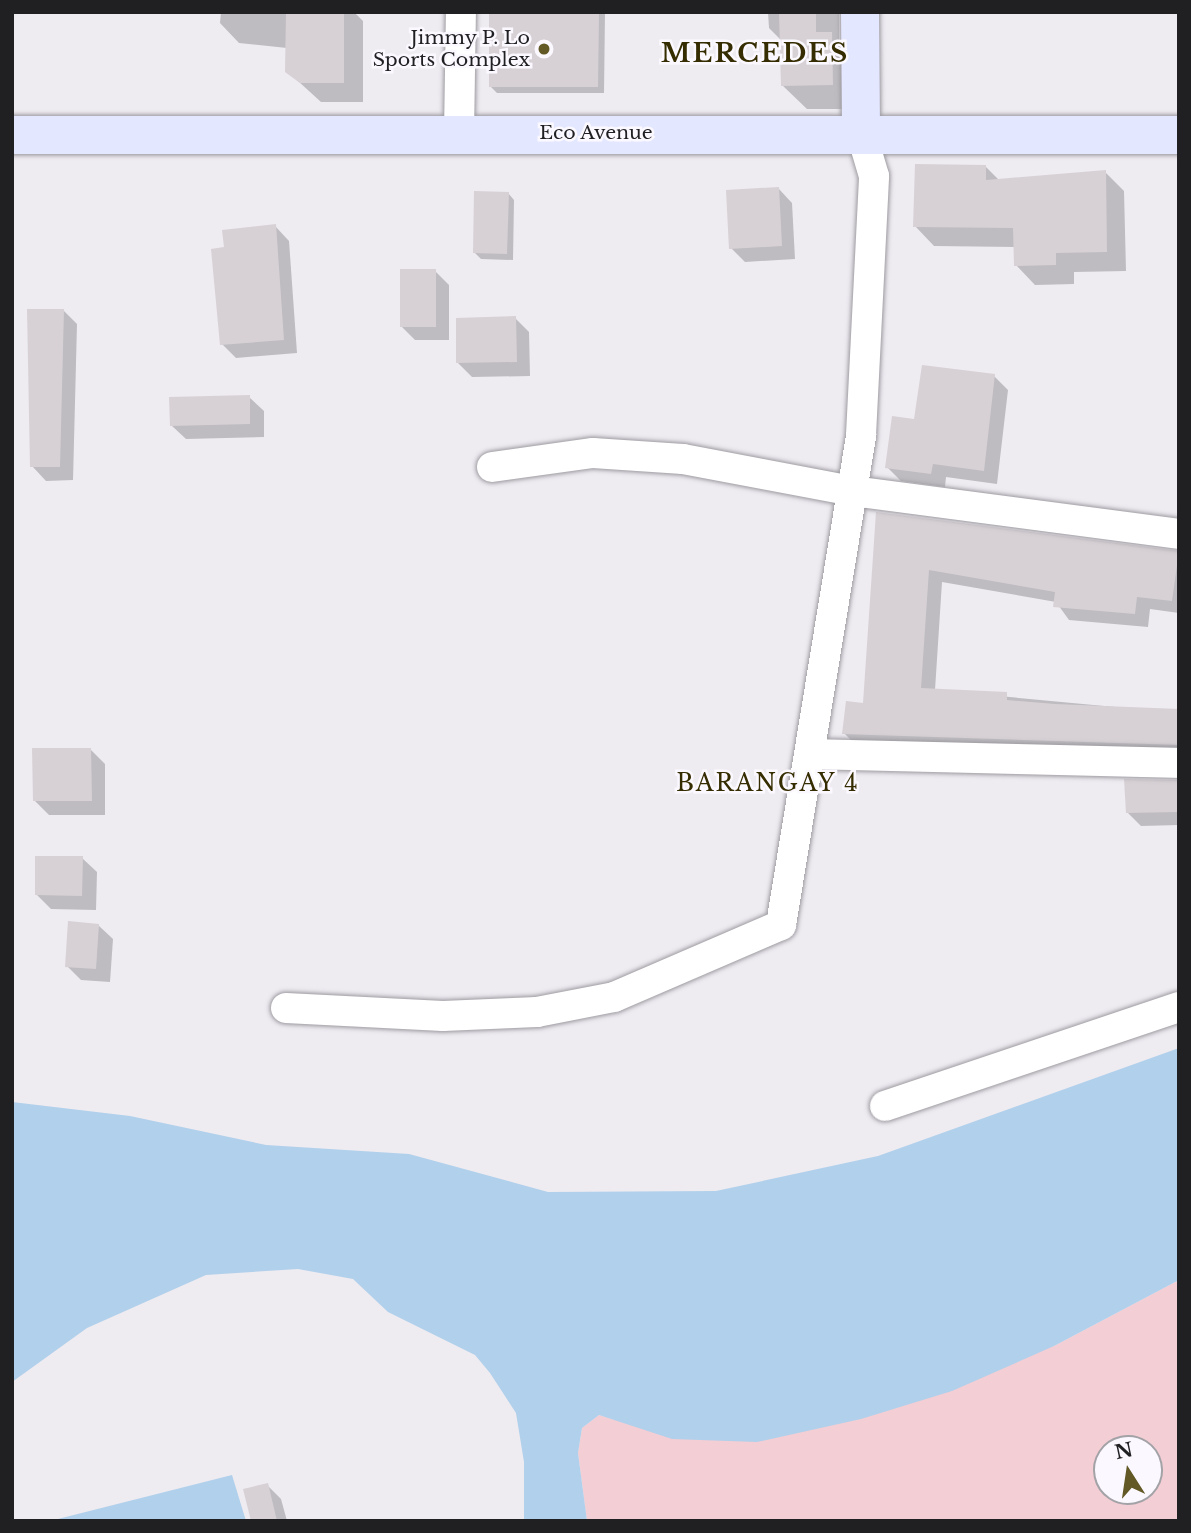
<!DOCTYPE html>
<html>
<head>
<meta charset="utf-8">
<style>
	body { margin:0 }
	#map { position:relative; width:1191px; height:1533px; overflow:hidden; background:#eeebf1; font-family:"Libre Baskerville",serif }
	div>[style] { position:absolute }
	.green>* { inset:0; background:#f3ced4 }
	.water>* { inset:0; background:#b1d0eb }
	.shadow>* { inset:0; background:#0003 }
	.building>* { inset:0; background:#d7d1d5 }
	.roads { filter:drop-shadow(0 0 2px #9e9ba1) drop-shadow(0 0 2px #9e9ba1) }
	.street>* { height:30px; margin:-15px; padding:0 15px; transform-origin:15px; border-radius:15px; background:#fff }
	.secondary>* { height:38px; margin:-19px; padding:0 19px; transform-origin:19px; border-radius:19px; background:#e3e7ff }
	.dots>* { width:19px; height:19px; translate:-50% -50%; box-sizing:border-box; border:4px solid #fbf9ff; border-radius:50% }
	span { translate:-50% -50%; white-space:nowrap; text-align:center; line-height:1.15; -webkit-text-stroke:5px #fbf9ff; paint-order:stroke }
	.poi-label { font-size:19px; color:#201f22 }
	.right { translate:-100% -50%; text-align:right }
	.street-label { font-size:19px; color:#201f22 }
	.quarter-label { font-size:23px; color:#352d01; letter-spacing:2px }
	.district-label { font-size:26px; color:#352d01; font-weight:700; letter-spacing:2px }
	.frame { position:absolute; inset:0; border:14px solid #201f22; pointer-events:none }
	.north { position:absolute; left:1093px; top:1435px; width:70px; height:70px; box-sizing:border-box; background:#fbf9ff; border:2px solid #a3a2a7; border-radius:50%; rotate:348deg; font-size:19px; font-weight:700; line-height:28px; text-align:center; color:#201f22 }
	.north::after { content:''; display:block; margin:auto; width:24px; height:32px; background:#635926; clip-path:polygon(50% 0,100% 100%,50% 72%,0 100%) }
</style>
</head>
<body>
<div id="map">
	<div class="green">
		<div style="clip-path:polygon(evenodd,1179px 1280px,1179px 1521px,587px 1521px,578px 1453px,582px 1428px,599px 1415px,615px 1420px,1054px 1346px,1179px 1280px,1107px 1449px,1149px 1449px,1149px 1491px,1107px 1491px,1107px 1449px)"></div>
	</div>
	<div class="water">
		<div style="clip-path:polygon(1179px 1048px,1179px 1280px,1054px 1346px,952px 1391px,861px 1419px,757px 1442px,672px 1439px,599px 1415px,582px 1428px,578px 1453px,587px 1521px,524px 1521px,524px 1462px,516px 1413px,490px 1373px,475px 1355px,388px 1312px,353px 1279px,298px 1269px,206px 1275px,87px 1328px,12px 1382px,12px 1102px,130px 1116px,266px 1145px,409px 1154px,548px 1192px,716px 1191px,878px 1156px)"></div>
		<div style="clip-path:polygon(232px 1475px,246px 1521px,50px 1521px)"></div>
	</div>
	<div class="shadow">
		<div style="clip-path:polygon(221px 12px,354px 12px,363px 21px,363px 102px,321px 102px,287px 71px,287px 48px,239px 43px,220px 23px)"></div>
		<div style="clip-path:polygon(491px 12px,605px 12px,604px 93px,497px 93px,490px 86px)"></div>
		<div style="clip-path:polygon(768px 12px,839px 12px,839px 41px,856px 58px,857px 109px,807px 109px,782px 85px,782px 41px,769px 28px)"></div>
		<div style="clip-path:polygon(985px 166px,1000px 181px,1105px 172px,1124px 191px,1126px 271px,1074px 272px,1074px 284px,1035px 285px,1016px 265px,1016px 247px,934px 246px,915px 226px)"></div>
		<div style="clip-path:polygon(778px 188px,792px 203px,795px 259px,745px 262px,731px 248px)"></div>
		<div style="clip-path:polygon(508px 193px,514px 200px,513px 260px,481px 259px,474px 252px)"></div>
		<div style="clip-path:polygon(275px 226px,289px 241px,297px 353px,236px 358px,222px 344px,226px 249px)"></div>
		<div style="clip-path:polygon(435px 271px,449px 285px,449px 340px,415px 340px,401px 326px)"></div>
		<div style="clip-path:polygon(63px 310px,77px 324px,73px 480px,46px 481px,32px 466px)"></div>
		<div style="clip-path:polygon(515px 318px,529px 332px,530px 376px,472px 377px,458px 363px)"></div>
		<div style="clip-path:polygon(994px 376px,1008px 390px,997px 484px,946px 477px,945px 487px,901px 481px,887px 467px,915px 421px)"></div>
		<div style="clip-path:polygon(249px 397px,264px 411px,264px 437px,186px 439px,171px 425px)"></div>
		<div style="clip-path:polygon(878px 514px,1179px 554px,1179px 613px,1150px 609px,1148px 627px,1069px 620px,1056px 602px,942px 582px,935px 690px,1179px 713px,1179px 760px,858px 747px,844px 733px,864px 705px)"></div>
		<div style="clip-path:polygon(91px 750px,105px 764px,105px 815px,49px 815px,35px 801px)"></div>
		<div style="clip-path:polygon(1179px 780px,1179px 825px,1141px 826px,1127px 812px)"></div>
		<div style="clip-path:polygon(82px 858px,97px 872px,96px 910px,51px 909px,37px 895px)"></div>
		<div style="clip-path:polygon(98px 925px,113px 939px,110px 982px,81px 980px,67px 966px)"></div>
		<div style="clip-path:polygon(267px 1485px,281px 1499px,287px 1521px,253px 1521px)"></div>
	</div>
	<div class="building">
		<div style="clip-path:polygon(286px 12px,344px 12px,344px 83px,300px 83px,285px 72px)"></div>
		<div style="clip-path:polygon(489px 12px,599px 12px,598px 87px,489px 87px)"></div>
		<div style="clip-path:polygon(779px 12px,816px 12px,816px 32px,832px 32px,833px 85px,781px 86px)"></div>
		<div style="clip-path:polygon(915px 164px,986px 165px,986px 180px,1106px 170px,1107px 252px,1056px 253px,1056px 265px,1014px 266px,1013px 228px,913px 227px)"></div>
		<div style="clip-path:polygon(779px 187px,782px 246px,729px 249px,726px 190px)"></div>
		<div style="clip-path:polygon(474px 191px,509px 192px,507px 254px,473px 253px)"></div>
		<div style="clip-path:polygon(276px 224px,284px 340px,220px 345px,211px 249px,224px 247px,222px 230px)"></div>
		<div style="clip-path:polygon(400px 269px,436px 269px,436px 327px,400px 327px)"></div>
		<div style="clip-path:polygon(27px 309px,64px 309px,60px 467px,30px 467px)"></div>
		<div style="clip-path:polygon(516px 316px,517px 362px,456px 363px,456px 318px)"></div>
		<div style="clip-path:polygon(922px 365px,995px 374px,984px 471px,933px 464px,931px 474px,885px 468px,892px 416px,914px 419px)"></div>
		<div style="clip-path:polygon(250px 395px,250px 424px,170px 426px,169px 397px)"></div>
		<div style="clip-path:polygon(876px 512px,1179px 551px,1172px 601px,1137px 597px,1135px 614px,1053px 607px,1055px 592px,929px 570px,921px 688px,1007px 692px,1007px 700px,1055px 704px,1179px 709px,1179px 745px,842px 734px,846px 701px,863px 703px)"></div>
		<div style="clip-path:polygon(32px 748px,91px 748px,92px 801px,33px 801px)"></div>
		<div style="clip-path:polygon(1124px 779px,1179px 780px,1179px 812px,1126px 813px)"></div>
		<div style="clip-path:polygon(35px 856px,83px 856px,82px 896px,35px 895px)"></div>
		<div style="clip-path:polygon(68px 921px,99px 924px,96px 969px,65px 967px)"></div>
		<div style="clip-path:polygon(268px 1483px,277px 1521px,251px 1521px,243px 1489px)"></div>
	</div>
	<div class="roads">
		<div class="street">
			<div style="left:459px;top:134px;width:122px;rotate:-89.1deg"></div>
			<div style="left:492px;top:467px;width:102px;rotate:-7.9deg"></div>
			<div style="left:593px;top:453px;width:90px;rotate:3.8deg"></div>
			<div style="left:683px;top:459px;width:173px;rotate:10.7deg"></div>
			<div style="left:853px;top:491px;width:329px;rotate:7.5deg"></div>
			<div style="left:813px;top:754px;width:366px;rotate:1.4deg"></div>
			<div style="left:286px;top:1008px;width:157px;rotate:2.9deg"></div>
			<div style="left:443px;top:1016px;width:94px;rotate:-2.4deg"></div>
			<div style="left:537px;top:1012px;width:78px;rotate:-11deg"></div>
			<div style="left:614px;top:997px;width:182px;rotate:-23.3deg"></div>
			<div style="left:781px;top:925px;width:496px;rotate:-80.7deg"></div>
			<div style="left:861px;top:435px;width:259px;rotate:-87.1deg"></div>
			<div style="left:874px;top:176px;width:46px;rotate:-106.5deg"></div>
			<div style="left:885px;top:1106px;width:310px;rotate:-18.6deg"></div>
		</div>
		<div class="secondary">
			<div style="left:860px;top:12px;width:120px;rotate:89.5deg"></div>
			<div style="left:12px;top:135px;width:1167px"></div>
		</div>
	</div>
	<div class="dots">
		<div style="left:544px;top:49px;background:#635926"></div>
	</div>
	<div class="poi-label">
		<span class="right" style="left:530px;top:49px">Jimmy P. Lo<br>Sports Complex</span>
	</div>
	<div class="street-label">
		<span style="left:596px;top:133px">Eco Avenue</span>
	</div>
	<div class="quarter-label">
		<span style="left:768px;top:783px">BARANGAY 4</span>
	</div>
	<div class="district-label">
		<span style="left:755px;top:54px">MERCEDES</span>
	</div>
	<div class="frame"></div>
	<div class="north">N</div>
</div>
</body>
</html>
